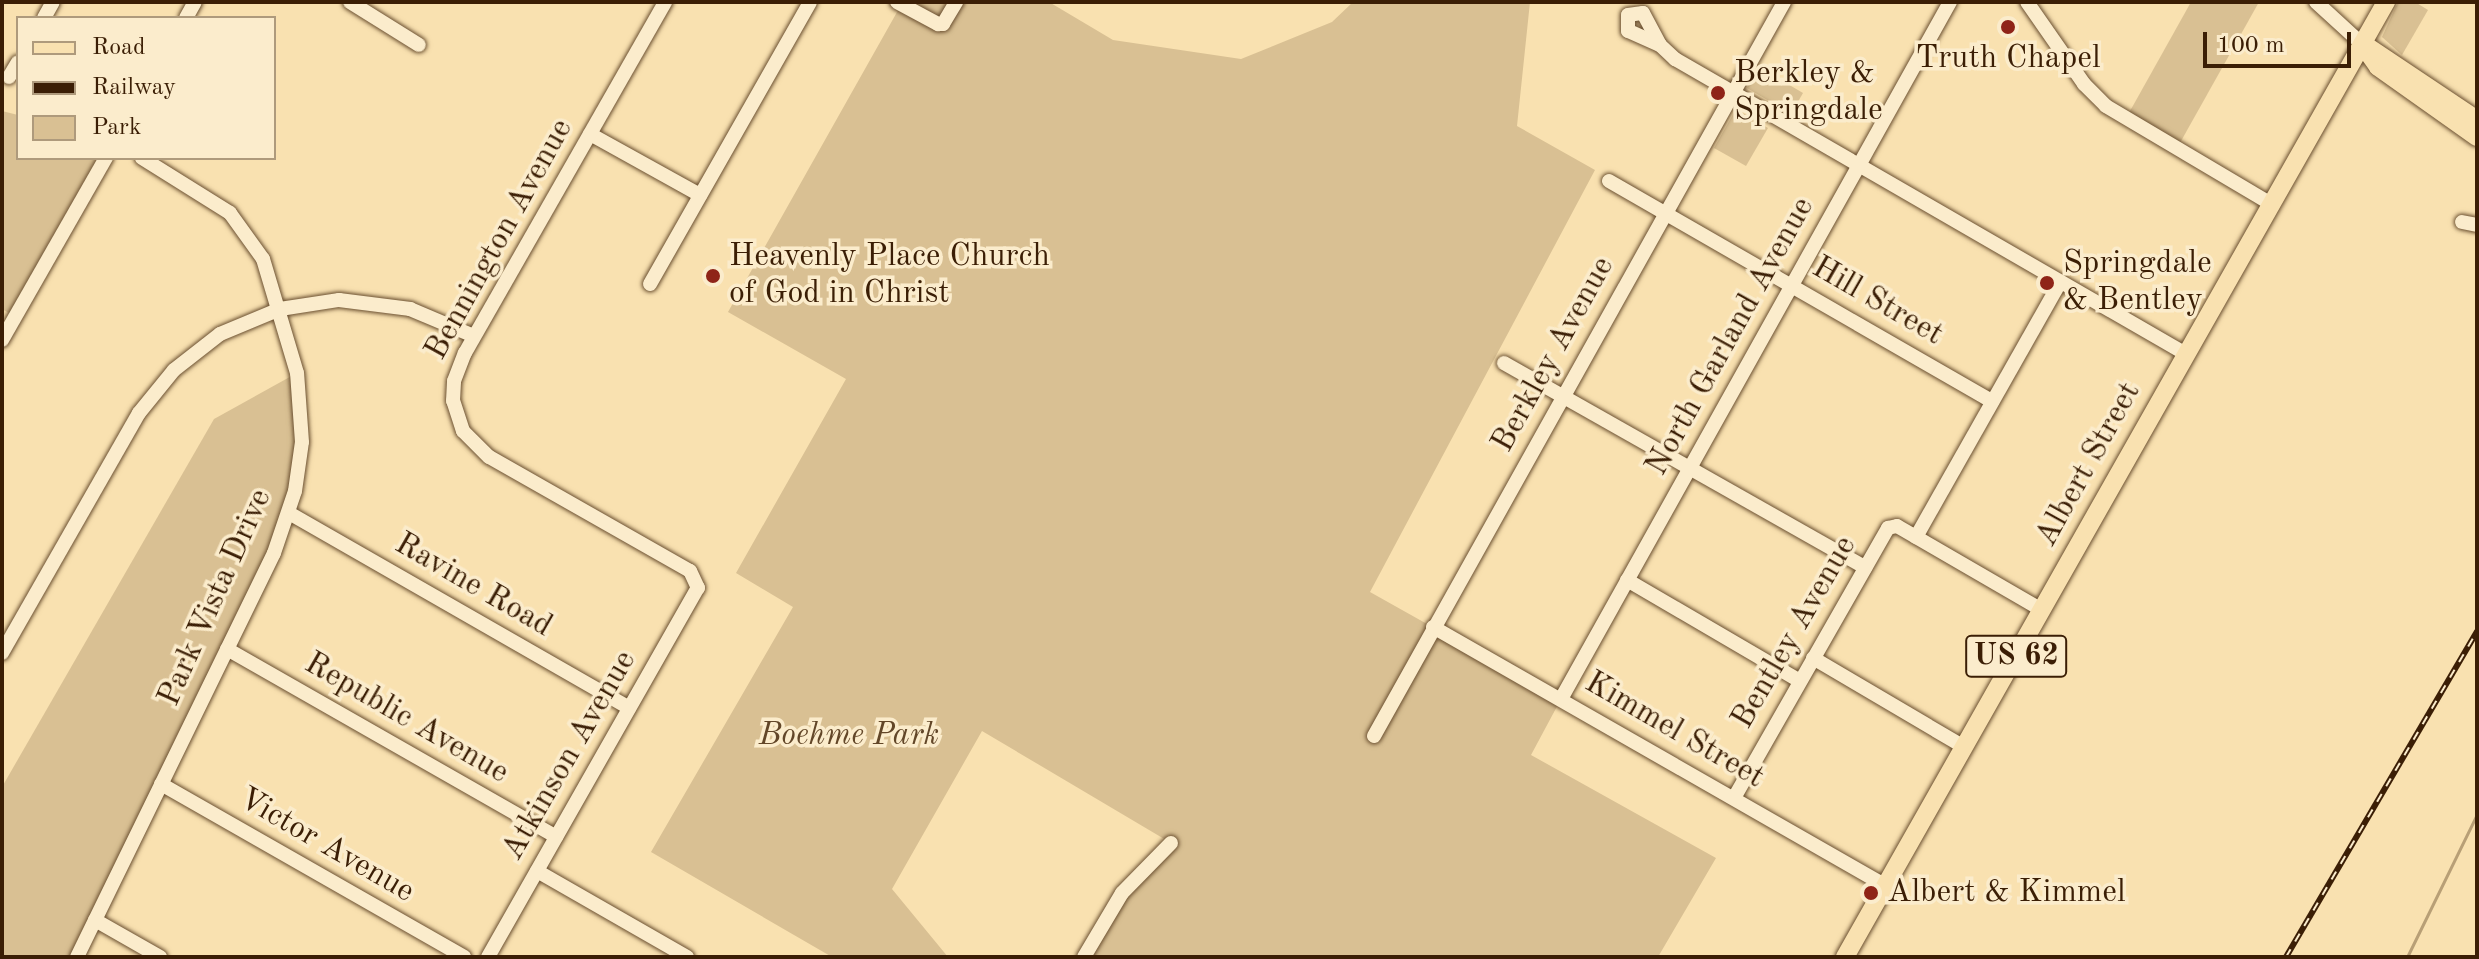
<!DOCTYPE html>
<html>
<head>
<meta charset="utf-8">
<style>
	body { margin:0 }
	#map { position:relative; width:2479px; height:959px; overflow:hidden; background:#f9e1b0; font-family:"Old Standard TT",serif }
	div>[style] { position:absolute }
	.green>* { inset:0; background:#d9c093 }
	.stream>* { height:3px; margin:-1.5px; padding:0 1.5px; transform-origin:1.5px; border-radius:1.5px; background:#b89f76 }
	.roads { filter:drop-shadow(0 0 2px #6a4f30) drop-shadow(0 0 2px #6a4f30) }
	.minor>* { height:14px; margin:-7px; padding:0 7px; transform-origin:7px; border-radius:7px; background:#fbeccc }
	.major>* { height:18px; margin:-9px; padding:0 9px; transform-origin:9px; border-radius:9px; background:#f9e1b0 }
	.rail>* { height:6px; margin-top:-3px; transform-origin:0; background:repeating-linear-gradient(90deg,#fbeccc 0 9px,#3b1e05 0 18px); box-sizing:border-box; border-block:2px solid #3b1e05 }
	.dots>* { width:22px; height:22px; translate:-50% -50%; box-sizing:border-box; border:4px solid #fbeccc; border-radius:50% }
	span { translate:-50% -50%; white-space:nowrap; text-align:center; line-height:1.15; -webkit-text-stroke:7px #fbeccc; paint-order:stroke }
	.shield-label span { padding:2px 6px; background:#fbeccc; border:2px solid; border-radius:6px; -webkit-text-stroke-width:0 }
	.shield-label { font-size:30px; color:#3b1e05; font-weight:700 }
	.poi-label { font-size:32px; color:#3b1e05 }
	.left { translate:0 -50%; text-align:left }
	.street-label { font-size:32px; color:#3b1e05 }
	.park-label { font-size:32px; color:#624628; font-style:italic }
	.frame { position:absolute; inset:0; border:4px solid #3b1e05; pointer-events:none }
	.legend { position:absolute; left:16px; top:16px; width:260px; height:144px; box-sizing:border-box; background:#fbeccc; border:2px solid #ae9a7c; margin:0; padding:10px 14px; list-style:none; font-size:24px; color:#3b1e05 }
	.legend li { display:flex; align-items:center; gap:16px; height:40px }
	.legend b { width:40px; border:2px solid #ae9a7c }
	.scale { position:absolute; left:2203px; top:32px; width:148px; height:36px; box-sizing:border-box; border:4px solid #3b1e05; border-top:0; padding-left:10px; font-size:24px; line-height:28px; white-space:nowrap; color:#3b1e05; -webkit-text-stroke:6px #fbeccc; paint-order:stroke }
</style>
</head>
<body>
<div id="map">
	<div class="green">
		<div style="clip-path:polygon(897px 2px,1049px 2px,1113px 40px,1241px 59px,1332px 22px,1353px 2px,1530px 2px,1517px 126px,1595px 170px,1370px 592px,1561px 699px,1531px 755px,1716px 858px,1658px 957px,1084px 957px,1107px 916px,1171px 843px,982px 731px,892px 889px,948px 957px,832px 957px,651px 852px,793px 607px,736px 573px,846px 379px,728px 312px,901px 5px)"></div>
		<div style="clip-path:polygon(2191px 2px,2259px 2px,2176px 150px,2125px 120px)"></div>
		<div style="clip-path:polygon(2398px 2px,2415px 2px,2428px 10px,2402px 55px,2382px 37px)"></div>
		<div style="clip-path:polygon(1759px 67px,1803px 93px,1791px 114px,1747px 88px)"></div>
		<div style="clip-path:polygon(1736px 109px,1768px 128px,1746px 166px,1714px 148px)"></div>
		<div style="clip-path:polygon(2px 111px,18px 115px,18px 158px,106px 158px,16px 317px,2px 309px)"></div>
		<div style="clip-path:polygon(297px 373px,302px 419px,283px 530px,77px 957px,2px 957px,2px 787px,214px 419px)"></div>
	</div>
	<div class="stream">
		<div style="left:2407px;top:957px;width:159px;rotate:-63.9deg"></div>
	</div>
	<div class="roads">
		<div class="minor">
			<div style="left:350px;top:2px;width:81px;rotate:31.9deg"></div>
			<div style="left:897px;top:2px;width:47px;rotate:28.2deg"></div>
			<div style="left:938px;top:24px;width:5px"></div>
			<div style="left:943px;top:24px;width:26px;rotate:-59deg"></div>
			<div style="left:2027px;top:2px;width:100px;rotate:55.2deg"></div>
			<div style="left:2084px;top:84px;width:31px;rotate:45deg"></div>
			<div style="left:2106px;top:106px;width:192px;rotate:30.7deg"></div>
			<div style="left:2316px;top:2px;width:62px;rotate:42.4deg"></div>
			<div style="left:44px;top:18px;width:18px;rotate:-61deg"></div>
			<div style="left:186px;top:18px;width:18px;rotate:-61deg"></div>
			<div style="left:1660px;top:45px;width:35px;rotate:-156deg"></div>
			<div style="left:1628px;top:31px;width:16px;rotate:-90deg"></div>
			<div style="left:1628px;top:15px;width:15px;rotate:-8deg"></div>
			<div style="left:1643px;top:13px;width:36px;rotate:62deg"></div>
			<div style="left:1660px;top:45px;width:21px;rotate:43deg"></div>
			<div style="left:1675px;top:59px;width:590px;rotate:30deg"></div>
			<div style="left:9px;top:77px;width:17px;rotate:-59deg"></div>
			<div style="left:590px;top:134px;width:126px;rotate:29deg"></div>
			<div style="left:1609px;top:181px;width:442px;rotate:29.9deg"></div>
			<div style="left:2462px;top:222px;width:15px;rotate:11deg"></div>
			<div style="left:650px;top:284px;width:324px;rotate:-60.4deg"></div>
			<div style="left:2px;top:340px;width:210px;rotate:-60.3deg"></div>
			<div style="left:1504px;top:363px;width:415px;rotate:29.5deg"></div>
			<div style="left:289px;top:513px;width:392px;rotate:29.8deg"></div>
			<div style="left:1916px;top:537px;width:293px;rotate:-60.5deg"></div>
			<div style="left:1627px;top:580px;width:200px;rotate:30.3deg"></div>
			<div style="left:1433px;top:627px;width:522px;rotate:29.76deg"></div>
			<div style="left:227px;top:649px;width:379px;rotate:29.7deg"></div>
			<div style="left:2px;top:653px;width:276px;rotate:-60.3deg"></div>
			<div style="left:139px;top:413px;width:55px;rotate:-50.9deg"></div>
			<div style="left:174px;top:370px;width:58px;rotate:-38deg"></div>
			<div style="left:220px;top:334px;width:65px;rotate:-22.6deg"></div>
			<div style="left:280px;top:309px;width:60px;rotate:-8.7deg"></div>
			<div style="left:339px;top:300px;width:72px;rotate:7.2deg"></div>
			<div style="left:410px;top:309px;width:69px;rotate:22.9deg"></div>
			<div style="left:1813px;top:658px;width:175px;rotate:30.5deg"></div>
			<div style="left:1561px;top:699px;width:798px;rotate:-60.83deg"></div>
			<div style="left:1374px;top:736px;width:841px;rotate:-60.81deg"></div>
			<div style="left:161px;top:784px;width:349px;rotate:29.7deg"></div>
			<div style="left:1734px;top:798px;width:311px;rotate:-60.3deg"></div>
			<div style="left:1888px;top:528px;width:9px;rotate:-13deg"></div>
			<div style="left:1897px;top:526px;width:168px;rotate:30.1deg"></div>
			<div style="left:537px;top:871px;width:173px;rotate:29.8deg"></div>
			<div style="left:95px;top:920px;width:75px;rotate:29.6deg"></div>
			<div style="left:77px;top:957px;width:449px;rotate:-64deg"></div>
			<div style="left:274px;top:553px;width:65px;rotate:-71.3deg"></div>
			<div style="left:295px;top:491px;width:49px;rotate:-81.9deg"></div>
			<div style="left:302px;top:442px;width:69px;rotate:-94.1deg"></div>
			<div style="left:297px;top:373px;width:119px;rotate:-106.6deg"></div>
			<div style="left:263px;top:259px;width:57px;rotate:-125.7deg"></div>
			<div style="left:230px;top:213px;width:104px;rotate:-148deg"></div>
			<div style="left:488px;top:957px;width:425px;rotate:-60.4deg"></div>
			<div style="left:698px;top:588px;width:19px;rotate:-115deg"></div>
			<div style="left:690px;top:571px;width:231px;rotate:-150.4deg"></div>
			<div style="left:489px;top:457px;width:37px;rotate:-135deg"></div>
			<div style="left:463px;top:431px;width:32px;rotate:-108deg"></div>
			<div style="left:453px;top:401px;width:20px;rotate:-87deg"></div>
			<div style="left:454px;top:381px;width:30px;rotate:-69deg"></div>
			<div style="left:465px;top:353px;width:404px;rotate:-60.3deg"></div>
			<div style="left:1084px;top:957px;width:74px;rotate:-59.3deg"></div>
			<div style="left:1122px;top:893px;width:70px;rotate:-45.6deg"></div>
		</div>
		<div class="major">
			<div style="left:2362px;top:44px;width:28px;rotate:55deg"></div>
			<div style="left:2378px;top:67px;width:121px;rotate:35.3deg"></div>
			<div style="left:2365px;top:45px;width:135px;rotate:33.8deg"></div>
			<div style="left:1845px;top:957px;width:1098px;rotate:-60.47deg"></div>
		</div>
	</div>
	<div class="rail">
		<div style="left:2286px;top:957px;width:378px;rotate:-59.6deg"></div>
	</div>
	<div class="dots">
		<div style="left:2008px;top:27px;background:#8f2418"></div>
		<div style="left:1718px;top:93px;background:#8f2418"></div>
		<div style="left:713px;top:276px;background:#8f2418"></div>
		<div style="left:2047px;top:283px;background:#8f2418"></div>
		<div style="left:1871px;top:893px;background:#8f2418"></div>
	</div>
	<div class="shield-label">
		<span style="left:2016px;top:656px">US 62</span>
	</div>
	<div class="poi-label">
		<span style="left:2008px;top:59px">Truth Chapel</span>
		<span class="left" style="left:1734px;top:93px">Berkley &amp;<br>Springdale</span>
		<span class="left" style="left:729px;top:276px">Heavenly Place Church<br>of God in Christ</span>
		<span class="left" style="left:2063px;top:283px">Springdale<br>&amp; Bentley</span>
		<span class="left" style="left:1887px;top:893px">Albert &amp; Kimmel</span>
	</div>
	<div class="street-label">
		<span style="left:500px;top:240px;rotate:-61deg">Bennington Avenue</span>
		<span style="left:1877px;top:302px;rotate:30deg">Hill Street</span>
		<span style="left:1731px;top:337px;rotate:-61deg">North Garland Avenue</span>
		<span style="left:1554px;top:355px;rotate:-61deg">Berkley Avenue</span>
		<span style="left:2089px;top:465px;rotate:-61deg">Albert Street</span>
		<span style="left:473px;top:586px;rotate:30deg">Ravine Road</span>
		<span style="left:216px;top:598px;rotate:-66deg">Park Vista Drive</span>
		<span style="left:1795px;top:633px;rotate:-60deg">Bentley Avenue</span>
		<span style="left:406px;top:719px;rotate:30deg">Republic Avenue</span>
		<span style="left:1674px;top:731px;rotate:30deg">Kimmel Street</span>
		<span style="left:570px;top:756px;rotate:-60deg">Atkinson Avenue</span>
		<span style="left:326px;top:846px;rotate:30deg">Victor Avenue</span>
	</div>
	<div class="park-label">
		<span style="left:849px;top:736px">Boehme Park</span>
	</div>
	<div class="frame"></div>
	<ul class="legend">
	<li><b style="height:10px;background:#f9e1b0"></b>Road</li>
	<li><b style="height:10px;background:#3b1e05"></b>Railway</li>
	<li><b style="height:22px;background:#d9c093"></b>Park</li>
	</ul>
	<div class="scale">100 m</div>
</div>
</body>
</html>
